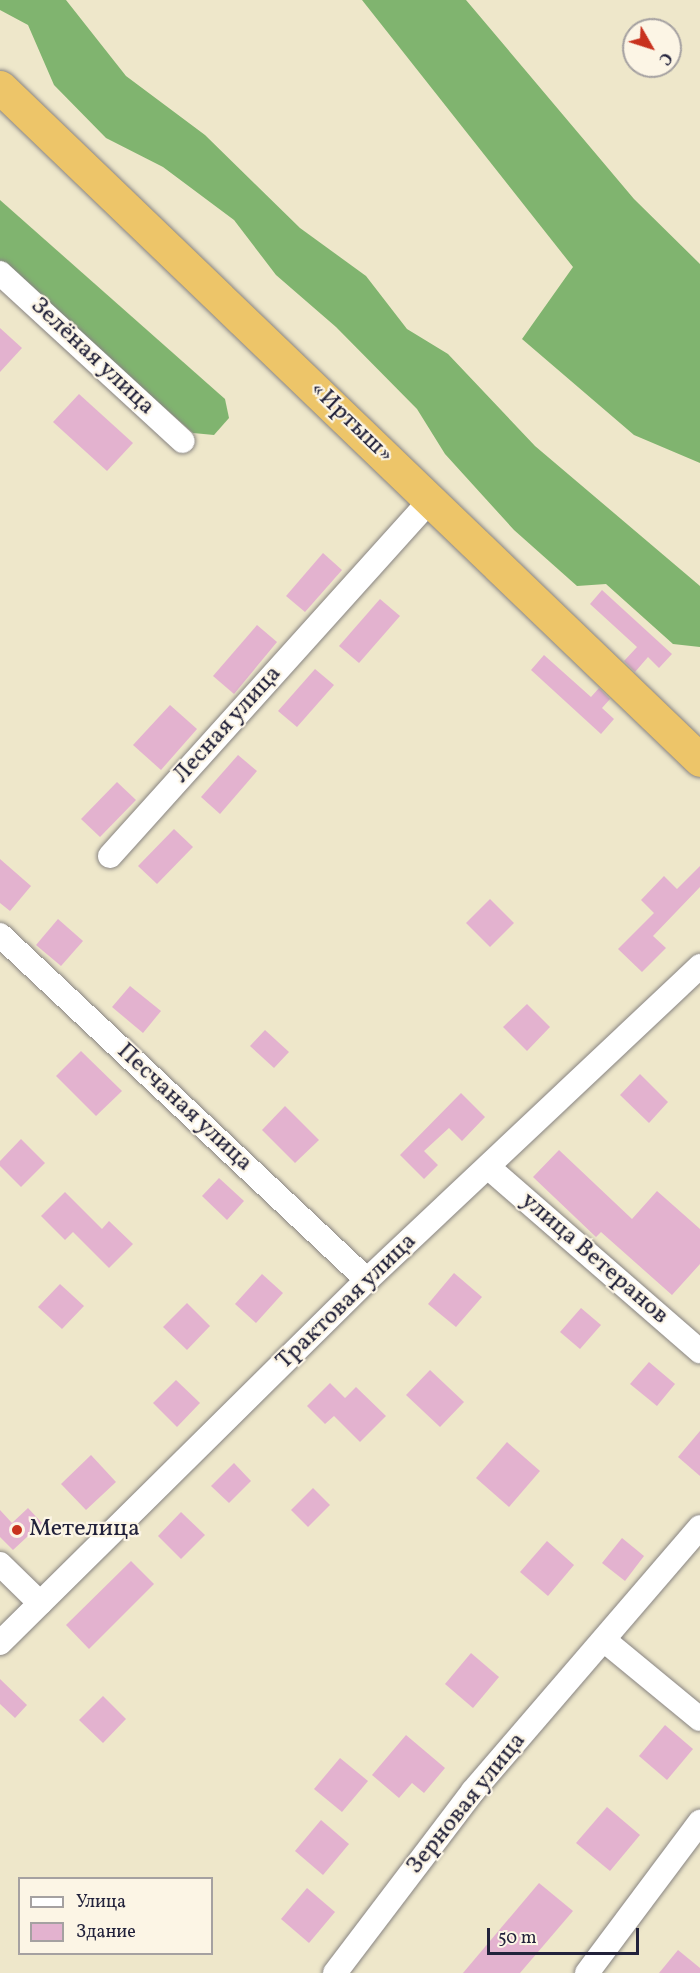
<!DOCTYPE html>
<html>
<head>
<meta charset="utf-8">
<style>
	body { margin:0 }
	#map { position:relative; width:700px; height:1973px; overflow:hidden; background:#eee7ca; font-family:Vollkorn,serif }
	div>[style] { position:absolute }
	.forest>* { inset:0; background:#80b46f }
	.building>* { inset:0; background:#e3b2cf }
	.roads { filter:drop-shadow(0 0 2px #888482) drop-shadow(0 0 2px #888482) }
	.street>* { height:24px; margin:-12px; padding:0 12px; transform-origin:12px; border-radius:12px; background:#fff }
	.highway>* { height:33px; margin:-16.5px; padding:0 16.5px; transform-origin:16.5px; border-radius:16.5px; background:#edc569 }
	.dots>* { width:16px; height:16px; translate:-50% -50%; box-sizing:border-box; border:3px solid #fcf5e5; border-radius:50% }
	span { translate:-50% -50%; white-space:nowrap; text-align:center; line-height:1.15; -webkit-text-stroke:4.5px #fcf5e5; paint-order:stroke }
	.street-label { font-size:24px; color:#22223b }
	.poi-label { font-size:24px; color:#22223b }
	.left { translate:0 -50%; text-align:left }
	.legend { position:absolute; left:18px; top:1877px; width:195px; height:78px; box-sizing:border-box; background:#fcf5e5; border:2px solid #a5a1a1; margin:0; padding:8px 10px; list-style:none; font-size:18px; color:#22223b }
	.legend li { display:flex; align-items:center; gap:12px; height:30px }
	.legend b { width:30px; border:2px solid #a5a1a1 }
	.north { position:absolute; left:622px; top:18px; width:60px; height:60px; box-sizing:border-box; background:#fcf5e5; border:2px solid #a5a1a1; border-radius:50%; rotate:129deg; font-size:16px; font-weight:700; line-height:24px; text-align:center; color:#22223b }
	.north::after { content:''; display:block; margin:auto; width:21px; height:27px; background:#c8321e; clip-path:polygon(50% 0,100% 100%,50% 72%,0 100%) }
	.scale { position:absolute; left:487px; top:1928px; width:152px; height:27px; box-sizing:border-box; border:3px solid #22223b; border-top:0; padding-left:8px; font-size:18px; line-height:21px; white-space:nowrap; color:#22223b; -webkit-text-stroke:4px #fcf5e5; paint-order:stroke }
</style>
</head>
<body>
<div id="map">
	<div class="forest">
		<div style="clip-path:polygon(0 0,66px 0,126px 76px,205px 135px,300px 228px,366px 276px,407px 329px,448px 354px,535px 446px,700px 586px,700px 647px,673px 644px,606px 584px,577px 586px,514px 530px,445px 454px,417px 409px,336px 327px,276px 275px,234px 220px,163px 167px,106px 138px,54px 85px,28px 25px,0 10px)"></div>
		<div style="clip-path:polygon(362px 0,466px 0,634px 199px,700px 264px,700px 463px,634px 435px,522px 339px,573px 267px)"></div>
		<div style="clip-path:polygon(0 200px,225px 399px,229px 418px,214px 435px,193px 433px,0 262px)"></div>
	</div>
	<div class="building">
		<div style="clip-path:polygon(0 328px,22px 348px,0 372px)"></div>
		<div style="clip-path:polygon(79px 394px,133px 443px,107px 471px,53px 422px)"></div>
		<div style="clip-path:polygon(323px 553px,342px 570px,305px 612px,286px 596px)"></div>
		<div style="clip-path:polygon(602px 590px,672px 654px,659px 668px,648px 657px,635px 672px,624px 661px,637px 647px,590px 604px)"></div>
		<div style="clip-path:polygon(380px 599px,400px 616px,359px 663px,339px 646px)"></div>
		<div style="clip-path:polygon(257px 625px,277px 642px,234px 694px,213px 676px)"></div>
		<div style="clip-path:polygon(544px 655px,591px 697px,599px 688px,610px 699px,602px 708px,614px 719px,601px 734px,531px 670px)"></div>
		<div style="clip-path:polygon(315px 669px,334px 685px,297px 727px,278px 711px)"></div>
		<div style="clip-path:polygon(170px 705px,197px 729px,161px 770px,133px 745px)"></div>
		<div style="clip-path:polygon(238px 755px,257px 771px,220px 814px,201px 797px)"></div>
		<div style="clip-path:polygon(117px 782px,136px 800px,100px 837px,81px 819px)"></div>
		<div style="clip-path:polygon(174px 829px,193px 847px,157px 884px,138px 866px)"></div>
		<div style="clip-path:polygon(0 859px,31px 886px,10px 911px,0 903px)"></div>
		<div style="clip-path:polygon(700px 866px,700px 887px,653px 936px,666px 948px,642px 972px,618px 949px,654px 913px,641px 900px,664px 876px,677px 889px)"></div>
		<div style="clip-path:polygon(490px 899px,514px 923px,490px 947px,466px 923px)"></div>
		<div style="clip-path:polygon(58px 919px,83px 941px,61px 966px,36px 945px)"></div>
		<div style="clip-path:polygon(130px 986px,161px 1011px,143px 1033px,112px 1007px)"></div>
		<div style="clip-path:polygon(527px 1004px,550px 1027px,527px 1051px,503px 1027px)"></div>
		<div style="clip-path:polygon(265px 1030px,289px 1052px,274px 1068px,250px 1046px)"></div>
		<div style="clip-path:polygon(81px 1051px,122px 1091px,96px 1116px,56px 1076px)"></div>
		<div style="clip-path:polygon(640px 1074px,668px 1102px,649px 1123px,620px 1095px)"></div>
		<div style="clip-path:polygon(461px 1093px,485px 1117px,462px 1141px,449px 1128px,424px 1151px,438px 1165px,424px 1179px,400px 1155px)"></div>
		<div style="clip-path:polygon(285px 1106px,319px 1140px,295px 1163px,262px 1130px)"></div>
		<div style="clip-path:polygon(21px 1139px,45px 1163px,21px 1187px,0 1166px,0 1161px)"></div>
		<div style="clip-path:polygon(559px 1150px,632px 1219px,657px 1191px,700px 1229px,700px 1264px,672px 1295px,601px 1232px,596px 1237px,533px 1177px)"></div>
		<div style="clip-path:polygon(219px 1178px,244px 1201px,227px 1220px,202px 1196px)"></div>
		<div style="clip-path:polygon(65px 1192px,102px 1229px,109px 1221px,133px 1244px,109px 1268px,73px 1232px,65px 1240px,41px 1216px)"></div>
		<div style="clip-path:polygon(454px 1273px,482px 1297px,456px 1327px,428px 1304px)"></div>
		<div style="clip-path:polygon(262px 1274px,283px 1293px,256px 1323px,235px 1304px)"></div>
		<div style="clip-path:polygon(60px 1284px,84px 1306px,62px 1329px,38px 1307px)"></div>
		<div style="clip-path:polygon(187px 1303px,210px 1326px,187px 1350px,163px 1327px)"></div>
		<div style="clip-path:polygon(581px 1308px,601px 1325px,580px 1349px,560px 1332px)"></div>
		<div style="clip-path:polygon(649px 1362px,675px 1384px,657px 1406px,630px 1384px)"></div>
		<div style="clip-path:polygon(430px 1370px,464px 1402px,440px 1427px,406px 1395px)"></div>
		<div style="clip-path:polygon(176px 1380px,200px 1403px,177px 1427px,153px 1403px)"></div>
		<div style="clip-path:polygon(330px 1383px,345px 1398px,356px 1387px,386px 1416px,360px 1442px,334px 1416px,325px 1424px,307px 1406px)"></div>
		<div style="clip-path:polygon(700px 1431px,700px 1476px,678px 1457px)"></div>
		<div style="clip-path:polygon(507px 1442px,540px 1471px,509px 1507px,476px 1478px)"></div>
		<div style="clip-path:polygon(91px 1455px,116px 1482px,86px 1510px,61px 1484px)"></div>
		<div style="clip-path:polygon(234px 1463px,251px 1481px,229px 1503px,211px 1486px)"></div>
		<div style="clip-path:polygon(313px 1488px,330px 1505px,308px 1527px,291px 1510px)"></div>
		<div style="clip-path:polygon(28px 1508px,42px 1523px,13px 1550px,0 1537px,0 1510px,12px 1523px)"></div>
		<div style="clip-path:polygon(181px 1512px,205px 1535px,181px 1559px,158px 1536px)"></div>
		<div style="clip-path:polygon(622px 1538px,644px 1556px,625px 1581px,602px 1563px)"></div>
		<div style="clip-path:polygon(547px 1541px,574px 1565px,548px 1596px,520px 1572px)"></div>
		<div style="clip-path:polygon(131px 1561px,154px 1584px,89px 1649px,66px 1625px)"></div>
		<div style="clip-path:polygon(471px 1653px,499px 1677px,473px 1708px,445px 1684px)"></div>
		<div style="clip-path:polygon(0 1679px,27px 1705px,15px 1718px,0 1704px)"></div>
		<div style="clip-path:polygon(103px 1696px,126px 1719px,103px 1743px,79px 1720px)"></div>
		<div style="clip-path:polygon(665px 1725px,693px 1749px,667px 1780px,639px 1756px)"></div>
		<div style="clip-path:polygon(406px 1735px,445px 1768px,424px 1793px,412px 1783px,399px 1798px,372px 1775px)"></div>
		<div style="clip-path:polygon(340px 1758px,368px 1781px,342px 1812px,314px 1789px)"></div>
		<div style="clip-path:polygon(607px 1807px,640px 1835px,610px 1871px,576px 1843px)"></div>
		<div style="clip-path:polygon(321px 1820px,349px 1844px,323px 1875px,295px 1851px)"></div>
		<div style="clip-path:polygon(539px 1883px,573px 1911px,520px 1973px,463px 1973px)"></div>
		<div style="clip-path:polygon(307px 1888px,335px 1912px,309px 1943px,281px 1919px)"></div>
		<div style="clip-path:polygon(678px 1950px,700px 1968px,700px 1973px,659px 1973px)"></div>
	</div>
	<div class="roads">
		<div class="street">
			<div style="left:0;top:273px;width:248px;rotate:42.6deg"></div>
			<div style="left:110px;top:856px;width:479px;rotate:-48deg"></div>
			<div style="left:0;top:935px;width:504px;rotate:43.23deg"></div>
			<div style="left:488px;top:1167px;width:281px;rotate:41deg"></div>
			<div style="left:0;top:1564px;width:56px;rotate:44.3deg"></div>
			<div style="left:604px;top:1640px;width:124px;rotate:39.5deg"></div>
			<div style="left:0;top:1643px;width:516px;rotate:-44.69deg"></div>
			<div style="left:367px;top:1280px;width:458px;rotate:-43.3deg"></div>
			<div style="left:335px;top:1973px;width:228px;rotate:-52.8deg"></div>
			<div style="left:473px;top:1791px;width:348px;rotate:-49.3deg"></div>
			<div style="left:587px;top:1973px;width:189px;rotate:-53.2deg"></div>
		</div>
		<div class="highway">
			<div style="left:0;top:87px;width:971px;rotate:43.87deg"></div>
		</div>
	</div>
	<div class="dots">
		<div style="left:17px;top:1530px;background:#c8321e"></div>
	</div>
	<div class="street-label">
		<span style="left:92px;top:357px;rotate:43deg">Зелёная улица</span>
		<span style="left:351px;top:423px;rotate:44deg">«Иртыш»</span>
		<span style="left:228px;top:725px;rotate:-48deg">Лесная улица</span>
		<span style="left:184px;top:1108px;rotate:43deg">Песчаная улица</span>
		<span style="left:594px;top:1259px;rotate:41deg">улица Ветеранов</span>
		<span style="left:347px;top:1302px;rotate:-44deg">Трактовая улица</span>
		<span style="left:467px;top:1804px;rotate:-51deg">Зерновая улица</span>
	</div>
	<div class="poi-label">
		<span class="left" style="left:29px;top:1530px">Метелица</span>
	</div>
	<ul class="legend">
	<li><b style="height:8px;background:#fff"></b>Улица</li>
	<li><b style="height:16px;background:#e3b2cf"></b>Здание</li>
	</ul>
	<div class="north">С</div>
	<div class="scale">50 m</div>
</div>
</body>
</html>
